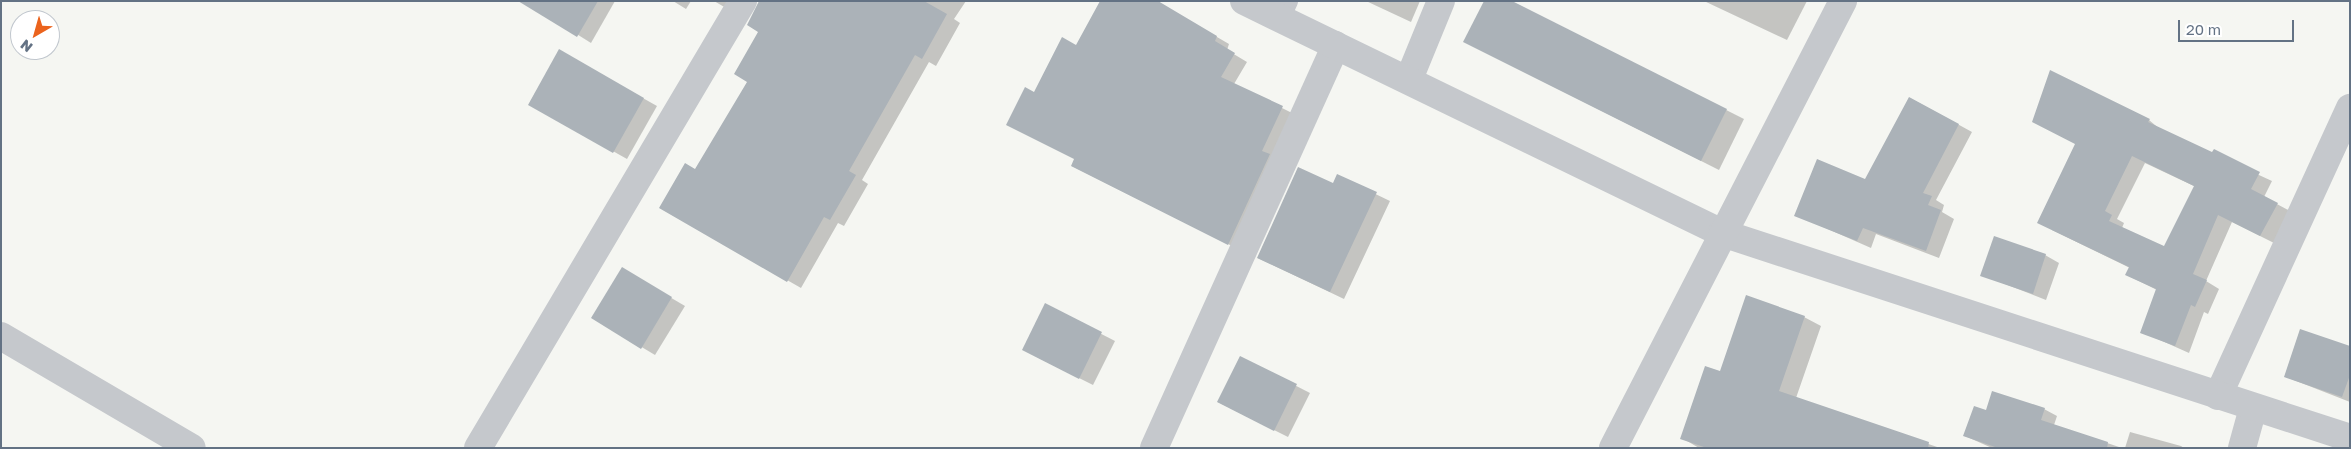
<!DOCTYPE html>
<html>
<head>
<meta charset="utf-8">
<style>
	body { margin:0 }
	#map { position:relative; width:2351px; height:449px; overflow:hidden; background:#f5f6f2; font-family:"Golos Text",sans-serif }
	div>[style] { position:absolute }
	.shadow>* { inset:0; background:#0003 }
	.building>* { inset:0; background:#abb2b8 }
	.service>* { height:19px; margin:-9.5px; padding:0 9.5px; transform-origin:9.5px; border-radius:9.5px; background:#c5c8cc }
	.minor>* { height:28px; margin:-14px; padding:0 14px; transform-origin:14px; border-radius:14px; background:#c5c8cc }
	.tertiary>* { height:28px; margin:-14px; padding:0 14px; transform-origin:14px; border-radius:14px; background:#c5c8cc }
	span { translate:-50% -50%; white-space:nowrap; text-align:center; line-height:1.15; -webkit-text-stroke:5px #fff; paint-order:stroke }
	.frame { position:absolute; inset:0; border:2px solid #637284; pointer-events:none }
	.north { position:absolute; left:10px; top:10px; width:50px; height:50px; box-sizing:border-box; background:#fff; border:1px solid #c1c7ce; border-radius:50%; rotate:218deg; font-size:14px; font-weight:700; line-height:20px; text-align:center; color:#637284 }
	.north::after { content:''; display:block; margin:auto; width:18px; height:22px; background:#eb631d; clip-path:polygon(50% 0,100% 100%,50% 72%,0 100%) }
	.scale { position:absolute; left:2178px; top:20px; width:116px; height:22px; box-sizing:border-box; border:2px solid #637284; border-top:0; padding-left:6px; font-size:15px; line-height:18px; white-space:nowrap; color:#637284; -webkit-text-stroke:4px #fff; paint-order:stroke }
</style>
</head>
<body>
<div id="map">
	<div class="shadow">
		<div style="clip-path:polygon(524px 1px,615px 1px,591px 43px)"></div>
		<div style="clip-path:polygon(673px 1px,691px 1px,686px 9px)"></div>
		<div style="clip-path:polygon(714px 1px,730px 1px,726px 8px)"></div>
		<div style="clip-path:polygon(798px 1px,966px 1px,954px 19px,960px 23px,936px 66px,929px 62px,862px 180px,868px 184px,844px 226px,838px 223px,801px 288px,660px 208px,696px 171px)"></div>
		<div style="clip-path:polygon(1366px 1px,1420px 1px,1411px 22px)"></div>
		<div style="clip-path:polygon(1510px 1px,1744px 119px,1719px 170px,1465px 42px)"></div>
		<div style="clip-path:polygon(1704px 1px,1807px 1px,1787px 40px)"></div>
		<div style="clip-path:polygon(1193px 23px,1229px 44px,1227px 50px,1247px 62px,1234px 84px,1296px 115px,1242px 251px,1072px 166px,1079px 163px,1035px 93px,1077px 47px)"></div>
		<div style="clip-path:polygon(559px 51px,657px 106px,627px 159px,529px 104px)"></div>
		<div style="clip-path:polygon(evenodd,2050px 72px,2149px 120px,2161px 130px,2272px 181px,2264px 197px,2290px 211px,2274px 243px,2232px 222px,2206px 281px,2219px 289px,2208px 314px,2204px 312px,2189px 353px,2142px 332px,2157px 290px,2127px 275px,2130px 268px,2052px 230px,2077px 144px,2050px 72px,2145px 163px,2196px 187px,2164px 248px,2122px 228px,2124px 223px,2117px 219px,2145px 163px)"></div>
		<div style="clip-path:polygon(1910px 98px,1972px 132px,1936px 200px,1944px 205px,1942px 212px,1954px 219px,1939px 258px,1876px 234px,1871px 248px,1796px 215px,1866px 180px)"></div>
		<div style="clip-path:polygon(1338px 176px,1390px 201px,1344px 299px,1258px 258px,1334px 185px)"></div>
		<div style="clip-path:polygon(2045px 255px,2059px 263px,2046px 300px,1982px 275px)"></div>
		<div style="clip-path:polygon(622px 269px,685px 306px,655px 355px,593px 318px)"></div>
		<div style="clip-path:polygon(1045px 305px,1115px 341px,1093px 385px,1037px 357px)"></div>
		<div style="clip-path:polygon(1804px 317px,1821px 326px,1796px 398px,1940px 448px,1699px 448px,1682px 438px,1720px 373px)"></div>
		<div style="clip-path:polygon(2350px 348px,2350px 402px,2286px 377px)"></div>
		<div style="clip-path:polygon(1240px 357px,1310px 393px,1288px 437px,1218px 402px)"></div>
		<div style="clip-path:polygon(2044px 409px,2057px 416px,2054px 425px,2122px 448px,1992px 448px,1965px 436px,1987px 411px)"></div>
		<div style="clip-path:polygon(2130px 432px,2181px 446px,2184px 448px,2125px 448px)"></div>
	</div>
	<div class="building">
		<div style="clip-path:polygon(518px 1px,598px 1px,577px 37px)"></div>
		<div style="clip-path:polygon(759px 1px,924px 1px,947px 14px,922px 59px,915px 55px,849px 171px,856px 175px,830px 220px,824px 217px,787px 282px,659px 208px,685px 163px,695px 169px,747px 82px,734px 74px,758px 32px,747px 25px)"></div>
		<div style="clip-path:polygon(1100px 1px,1158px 1px,1217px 36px,1215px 41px,1235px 53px,1221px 77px,1283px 106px,1262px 151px,1270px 154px,1228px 245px,1071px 166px,1074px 159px,1006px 125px,1025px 87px,1034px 92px,1062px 37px,1076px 45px)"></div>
		<div style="clip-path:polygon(1484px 1px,1512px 1px,1727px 109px,1701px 161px,1463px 42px)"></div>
		<div style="clip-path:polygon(559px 49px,644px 98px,613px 153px,528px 105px)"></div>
		<div style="clip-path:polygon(evenodd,2050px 70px,2150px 119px,2148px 122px,2212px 152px,2214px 149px,2260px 172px,2251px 189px,2278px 203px,2260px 236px,2218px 215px,2193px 274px,2207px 280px,2195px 307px,2191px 305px,2175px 346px,2140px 333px,2156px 289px,2125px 275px,2129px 267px,2037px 223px,2075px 144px,2032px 122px,2050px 70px,2132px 156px,2194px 186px,2164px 246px,2109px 221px,2112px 215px,2105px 211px,2132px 156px)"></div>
		<div style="clip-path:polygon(1909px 97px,1959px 124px,1923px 193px,1932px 196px,1928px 205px,1941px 210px,1926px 251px,1863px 228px,1857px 241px,1794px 216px,1817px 159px,1865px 179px)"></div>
		<div style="clip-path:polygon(1298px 167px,1333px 183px,1337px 174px,1377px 192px,1330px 292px,1257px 258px)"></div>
		<div style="clip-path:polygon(1994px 236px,2046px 254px,2033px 294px,1980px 276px)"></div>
		<div style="clip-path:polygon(622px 267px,672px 297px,641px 349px,591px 318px)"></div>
		<div style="clip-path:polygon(1746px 295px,1805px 316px,1779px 391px,1929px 442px,1928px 448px,1707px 448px,1680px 439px,1705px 366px,1720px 371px)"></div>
		<div style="clip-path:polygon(1045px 303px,1102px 332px,1079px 379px,1022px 350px)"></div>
		<div style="clip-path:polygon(2300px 329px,2350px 346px,2350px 375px,2342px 397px,2284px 377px)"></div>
		<div style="clip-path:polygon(1240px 356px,1297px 384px,1274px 431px,1217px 402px)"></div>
		<div style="clip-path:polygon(1992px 391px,2045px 408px,2041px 420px,2108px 442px,2107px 448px,1998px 448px,1963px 436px,1974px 406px,1986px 410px)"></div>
	</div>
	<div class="service">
		<div style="left:1280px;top:18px;width:19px;rotate:-65deg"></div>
	</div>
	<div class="minor">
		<div style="left:1409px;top:79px;width:84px;rotate:-67.7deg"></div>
		<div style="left:1px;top:336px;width:221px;rotate:30.4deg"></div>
		<div style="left:2218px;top:396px;width:317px;rotate:-65.4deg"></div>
		<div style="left:478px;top:448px;width:520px;rotate:-59.34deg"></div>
		<div style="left:1154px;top:448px;width:442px;rotate:-65.7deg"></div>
		<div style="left:2242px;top:448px;width:41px;rotate:-74.6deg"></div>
	</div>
	<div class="tertiary">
		<div style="left:1244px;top:1px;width:531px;rotate:25.89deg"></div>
		<div style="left:1722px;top:233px;width:661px;rotate:18.08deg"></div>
		<div style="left:1613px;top:448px;width:503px;rotate:-62.77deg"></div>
	</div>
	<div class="frame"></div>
	<div class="north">N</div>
	<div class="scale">20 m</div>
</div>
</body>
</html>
